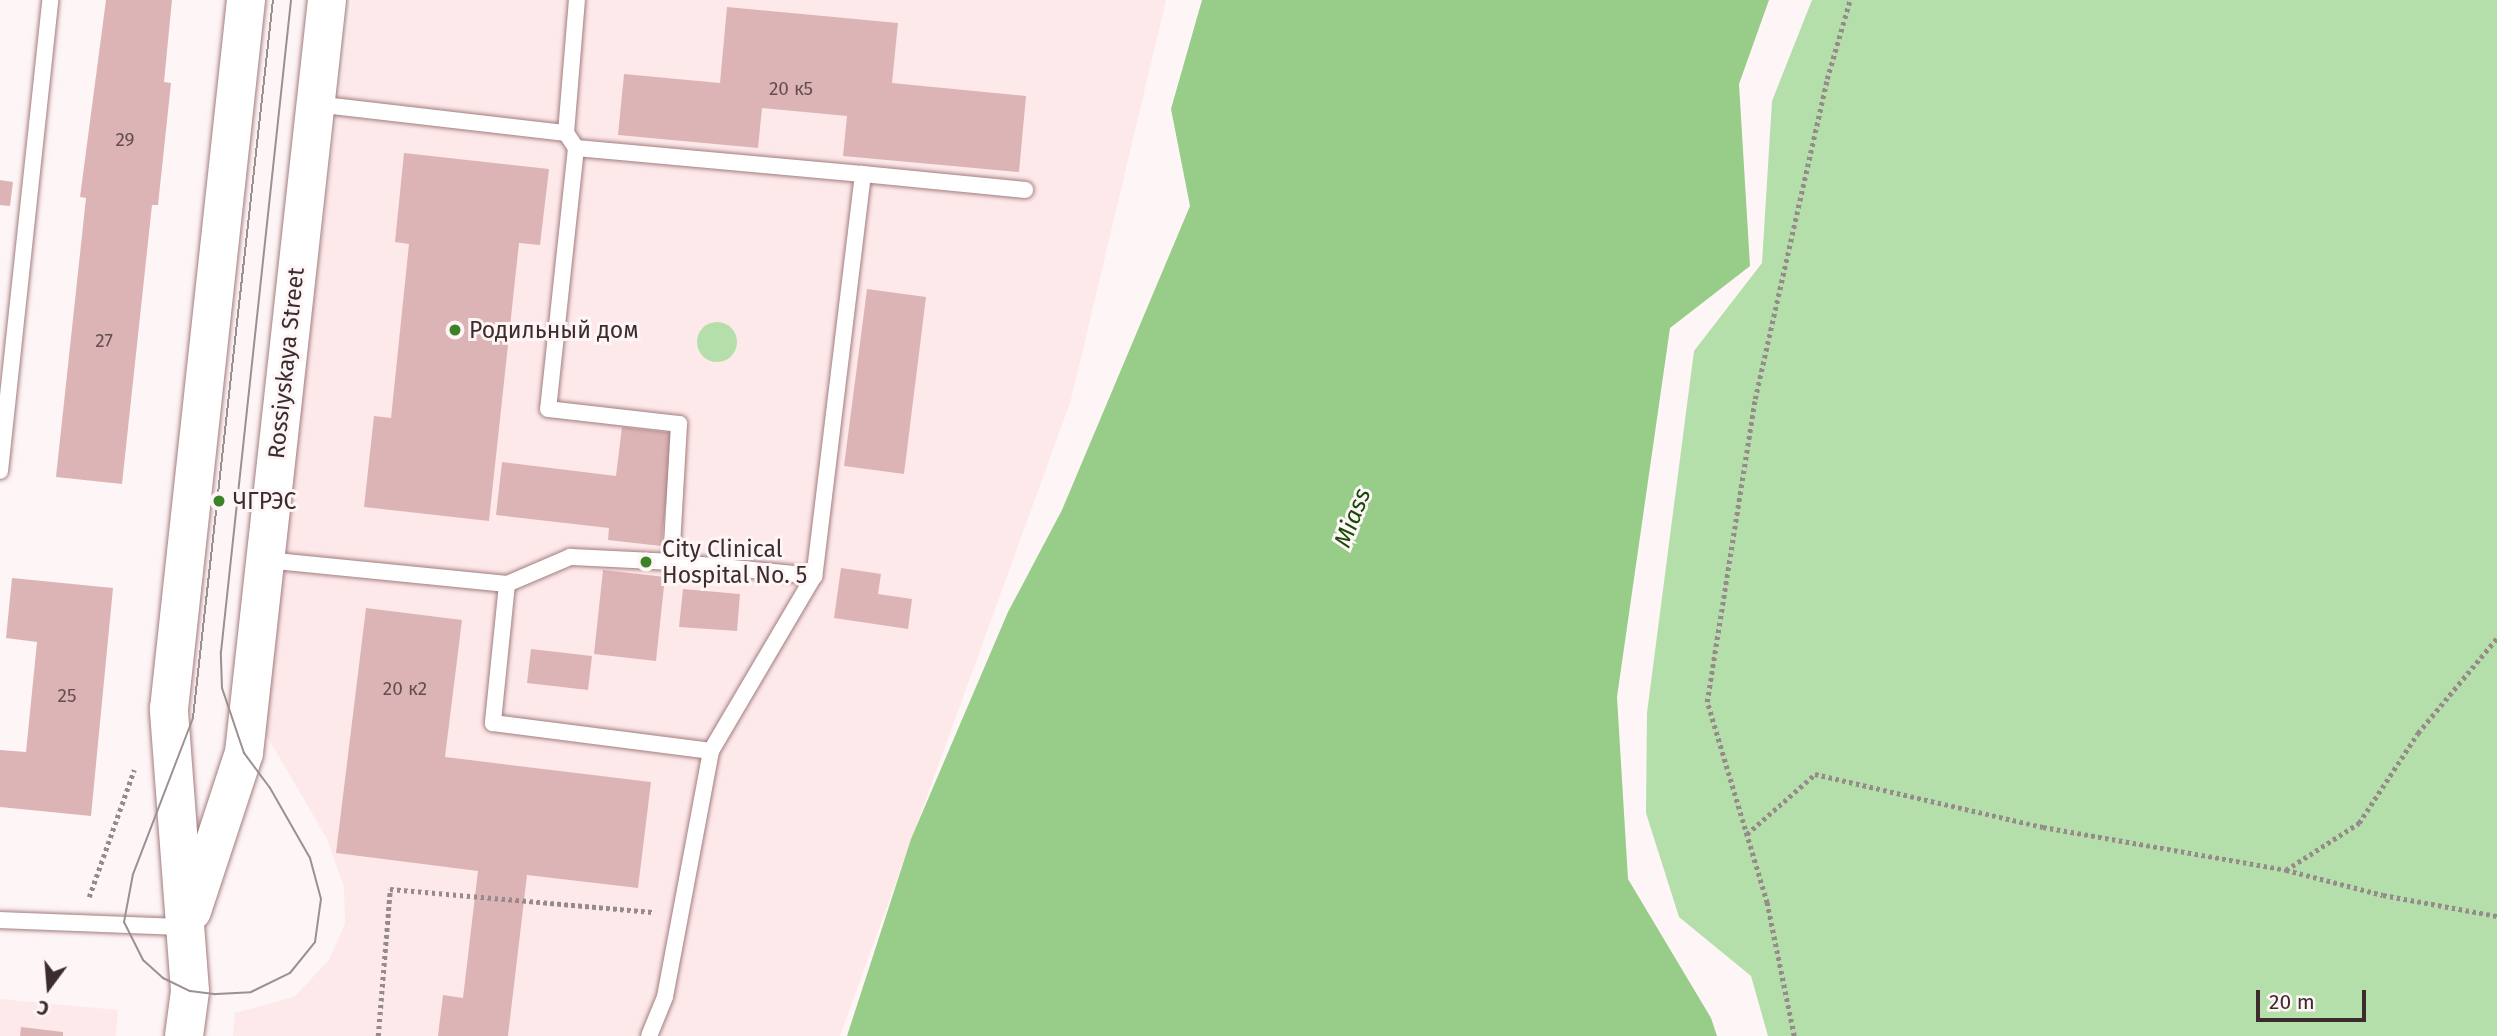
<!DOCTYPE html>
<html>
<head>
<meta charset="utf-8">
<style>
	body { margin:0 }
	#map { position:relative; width:2497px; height:1036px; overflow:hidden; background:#fef5f6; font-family:"Fira Sans",sans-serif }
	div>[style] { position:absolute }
	.built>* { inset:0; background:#fee9ea }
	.green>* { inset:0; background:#b5dfaa }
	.round { border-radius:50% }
	.water>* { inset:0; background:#97cc89 }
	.building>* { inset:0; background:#ddb4b6 }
	.path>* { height:4.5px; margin-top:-2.25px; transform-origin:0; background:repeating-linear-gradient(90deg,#968a8b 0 3.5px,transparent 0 7px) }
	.roads { filter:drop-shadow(0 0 2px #a27c7e) drop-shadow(0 0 2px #a27c7e) }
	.lane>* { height:16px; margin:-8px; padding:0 8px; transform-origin:8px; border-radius:8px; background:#fff }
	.secondary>* { height:38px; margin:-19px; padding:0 19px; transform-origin:19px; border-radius:19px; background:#fff }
	.tram>* { height:2px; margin:-1px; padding:0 1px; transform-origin:1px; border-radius:1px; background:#9c9091 }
	.dots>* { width:19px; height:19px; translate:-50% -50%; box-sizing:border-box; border:4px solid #fef5f6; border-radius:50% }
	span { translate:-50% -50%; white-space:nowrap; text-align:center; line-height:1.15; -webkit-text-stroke:6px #fef5f6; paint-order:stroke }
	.number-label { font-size:19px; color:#644e4f }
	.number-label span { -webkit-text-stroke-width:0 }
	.poi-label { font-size:23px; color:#3c2c2d }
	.left { translate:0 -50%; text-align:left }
	.street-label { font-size:23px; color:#3c2c2d }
	.water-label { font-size:24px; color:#164904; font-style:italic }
	.north { position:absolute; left:14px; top:952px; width:70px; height:70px; -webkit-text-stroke:5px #fef5f6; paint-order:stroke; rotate:196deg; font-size:19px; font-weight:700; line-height:28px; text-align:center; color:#3c2c2d }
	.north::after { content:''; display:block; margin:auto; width:24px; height:32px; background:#3c2c2d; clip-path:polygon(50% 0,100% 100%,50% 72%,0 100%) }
	.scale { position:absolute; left:2256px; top:990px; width:110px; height:32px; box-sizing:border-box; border:4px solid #3c2c2d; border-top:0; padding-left:9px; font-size:21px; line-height:24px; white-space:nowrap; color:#3c2c2d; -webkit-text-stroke:5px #fef5f6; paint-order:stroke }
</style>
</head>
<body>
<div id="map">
	<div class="built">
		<div style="clip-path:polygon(352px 0,1166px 0,1071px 400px,840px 1036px,233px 1036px,235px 1013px,294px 997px,329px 960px,345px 924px,344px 887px,327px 839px,260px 724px)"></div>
		<div style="clip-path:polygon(0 999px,118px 1010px,116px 1036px,0 1036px)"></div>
	</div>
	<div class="green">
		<div style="clip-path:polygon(1812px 0,2497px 0,2497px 1036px,1768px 1036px,1751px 976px,1679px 917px,1646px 813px,1647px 713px,1694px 351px,1762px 263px,1772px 101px)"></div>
		<div class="round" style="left:697px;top:322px;width:40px;height:40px"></div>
	</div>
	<div class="water">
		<div style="clip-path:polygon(1202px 0,1769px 0,1739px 84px,1750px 266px,1670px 328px,1617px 697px,1628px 879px,1711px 1018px,1717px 1036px,847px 1036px,911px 839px,1008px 612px,1062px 510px,1190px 206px,1171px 109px)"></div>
	</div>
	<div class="building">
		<div style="clip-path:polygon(106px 0,172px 0,164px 82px,171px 83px,158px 205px,152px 205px,122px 484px,56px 477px,86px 198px,80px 197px)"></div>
		<div style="clip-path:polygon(727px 7px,898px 23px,892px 83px,1026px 96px,1019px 172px,843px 156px,847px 116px,762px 108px,758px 148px,618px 135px,624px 74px,720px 83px)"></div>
		<div style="clip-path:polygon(404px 153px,549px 169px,540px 245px,519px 243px,489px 521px,364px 507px,374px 416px,391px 418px,409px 244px,395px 242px)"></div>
		<div style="clip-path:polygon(0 180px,13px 182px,10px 206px,0 205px)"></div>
		<div style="clip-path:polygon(867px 289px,926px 297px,904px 474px,844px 466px)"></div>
		<div style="clip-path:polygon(622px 427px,674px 433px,661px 546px,608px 540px,609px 528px,496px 515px,502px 462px,616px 476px)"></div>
		<div style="clip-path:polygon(841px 568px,881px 574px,878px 594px,912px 599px,908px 629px,834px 618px)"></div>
		<div style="clip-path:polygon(603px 570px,665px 577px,656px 661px,594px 654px)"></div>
		<div style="clip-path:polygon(12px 578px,113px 588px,91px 816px,0 807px,0 750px,26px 752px,37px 642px,6px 638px)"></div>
		<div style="clip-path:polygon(683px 589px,740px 594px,737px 631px,679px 627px)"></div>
		<div style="clip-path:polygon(366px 608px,462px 620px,445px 757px,651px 782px,638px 888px,527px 875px,508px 1036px,438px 1036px,443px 995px,463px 998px,478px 871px,336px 853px)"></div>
		<div style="clip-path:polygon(531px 649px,592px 656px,588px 690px,527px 683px)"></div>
		<div style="clip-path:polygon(21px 1027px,63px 1032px,63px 1036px,20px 1036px)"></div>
	</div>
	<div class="path">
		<div style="left:1747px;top:834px;width:91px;rotate:-41.4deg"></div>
		<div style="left:1815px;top:774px;width:234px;rotate:13.1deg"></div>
		<div style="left:2043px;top:827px;width:247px;rotate:10deg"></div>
		<div style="left:2286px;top:870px;width:87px;rotate:-32.8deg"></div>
		<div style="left:2359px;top:823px;width:108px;rotate:-56.8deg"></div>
		<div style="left:2418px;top:733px;width:124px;rotate:-50.3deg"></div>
		<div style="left:2286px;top:870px;width:100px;rotate:14.5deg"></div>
		<div style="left:2383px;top:895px;width:116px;rotate:10.4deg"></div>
		<div style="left:89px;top:897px;width:135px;rotate:-70.5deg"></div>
		<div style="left:378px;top:1036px;width:147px;rotate:-85.3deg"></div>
		<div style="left:390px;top:889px;width:266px;rotate:5deg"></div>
		<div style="left:1794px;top:1036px;width:136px;rotate:-101.5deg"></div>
		<div style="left:1767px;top:903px;width:210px;rotate:-106.6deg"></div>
		<div style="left:1707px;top:702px;width:307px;rotate:-81deg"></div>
		<div style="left:1755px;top:399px;width:328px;rotate:-77.3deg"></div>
		<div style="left:1827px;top:79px;width:82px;rotate:-73.8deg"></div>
	</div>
	<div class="roads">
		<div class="lane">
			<div style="left:315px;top:104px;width:253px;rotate:6.6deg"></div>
			<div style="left:566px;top:133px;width:18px;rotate:56deg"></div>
			<div style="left:576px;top:148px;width:262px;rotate:96.1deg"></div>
			<div style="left:548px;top:409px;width:132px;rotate:6.5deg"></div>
			<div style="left:679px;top:424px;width:138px;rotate:93.3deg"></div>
			<div style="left:671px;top:562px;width:144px;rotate:5.6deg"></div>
			<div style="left:814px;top:576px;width:203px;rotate:120.5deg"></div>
			<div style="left:566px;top:133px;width:133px;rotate:-85.3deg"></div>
			<div style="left:576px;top:148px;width:288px;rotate:5.2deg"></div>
			<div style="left:863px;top:174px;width:405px;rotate:96.9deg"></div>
			<div style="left:863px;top:174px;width:163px;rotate:5.6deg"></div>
			<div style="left:0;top:471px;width:474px;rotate:-83.9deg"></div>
			<div style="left:266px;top:560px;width:242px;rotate:5.7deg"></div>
			<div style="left:507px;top:584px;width:140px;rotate:95.8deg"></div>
			<div style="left:493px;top:723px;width:220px;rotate:7.3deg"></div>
			<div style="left:711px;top:751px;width:250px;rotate:100.6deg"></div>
			<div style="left:665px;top:997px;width:42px;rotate:112.3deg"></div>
			<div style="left:507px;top:584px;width:69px;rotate:-23.2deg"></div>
			<div style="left:570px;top:557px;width:101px;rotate:2.8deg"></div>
			<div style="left:0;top:920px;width:186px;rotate:2.2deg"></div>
		</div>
		<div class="secondary">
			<div style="left:192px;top:911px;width:166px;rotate:-71.8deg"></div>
			<div style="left:244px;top:753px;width:758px;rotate:-83.71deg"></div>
			<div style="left:184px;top:1036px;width:45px;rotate:-82.4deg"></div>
			<div style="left:190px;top:991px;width:283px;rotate:-94.3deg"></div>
			<div style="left:169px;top:709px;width:713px;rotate:-83.8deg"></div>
		</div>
	</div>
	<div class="tram">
		<div style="left:273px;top:0;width:722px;rotate:96.36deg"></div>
		<div style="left:193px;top:718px;width:167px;rotate:111deg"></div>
		<div style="left:133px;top:874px;width:49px;rotate:100.6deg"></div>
		<div style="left:124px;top:922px;width:42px;rotate:63.4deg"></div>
		<div style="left:143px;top:960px;width:27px;rotate:42deg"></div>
		<div style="left:163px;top:978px;width:30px;rotate:26deg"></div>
		<div style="left:190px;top:991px;width:26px;rotate:7deg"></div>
		<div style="left:216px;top:994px;width:35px;rotate:-3deg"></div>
		<div style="left:251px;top:992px;width:43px;rotate:-26deg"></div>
		<div style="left:290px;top:973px;width:40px;rotate:-51deg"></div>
		<div style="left:315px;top:942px;width:43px;rotate:-82.1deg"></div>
		<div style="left:321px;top:899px;width:42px;rotate:-105deg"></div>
		<div style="left:310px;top:858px;width:81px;rotate:-119.7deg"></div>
		<div style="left:270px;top:788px;width:44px;rotate:-126.6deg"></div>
		<div style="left:244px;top:753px;width:69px;rotate:-108.7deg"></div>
		<div style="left:222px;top:688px;width:36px;rotate:-92deg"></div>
		<div style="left:221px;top:652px;width:656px;rotate:-83.87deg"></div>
	</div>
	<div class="dots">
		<div style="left:455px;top:330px;background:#3c8227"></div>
		<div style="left:219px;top:501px;background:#3c8227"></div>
		<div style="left:646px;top:562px;background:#3c8227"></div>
	</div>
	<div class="number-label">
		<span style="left:791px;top:89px">20 к5</span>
		<span style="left:125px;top:140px">29</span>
		<span style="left:104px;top:341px">27</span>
		<span style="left:405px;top:689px">20 к2</span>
		<span style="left:67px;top:696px">25</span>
	</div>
	<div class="poi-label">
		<span class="left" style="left:469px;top:330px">Родильный дом</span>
		<span class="left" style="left:233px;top:501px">ЧГРЭС</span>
		<span class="left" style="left:662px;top:562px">City Clinical<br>Hospital No. 5</span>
	</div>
	<div class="street-label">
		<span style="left:286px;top:363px;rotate:-84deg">Rossiyskaya Street</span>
	</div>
	<div class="water-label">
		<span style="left:1353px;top:518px;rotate:-69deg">Miass</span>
	</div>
	<div class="north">С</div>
	<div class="scale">20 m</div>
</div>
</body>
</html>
